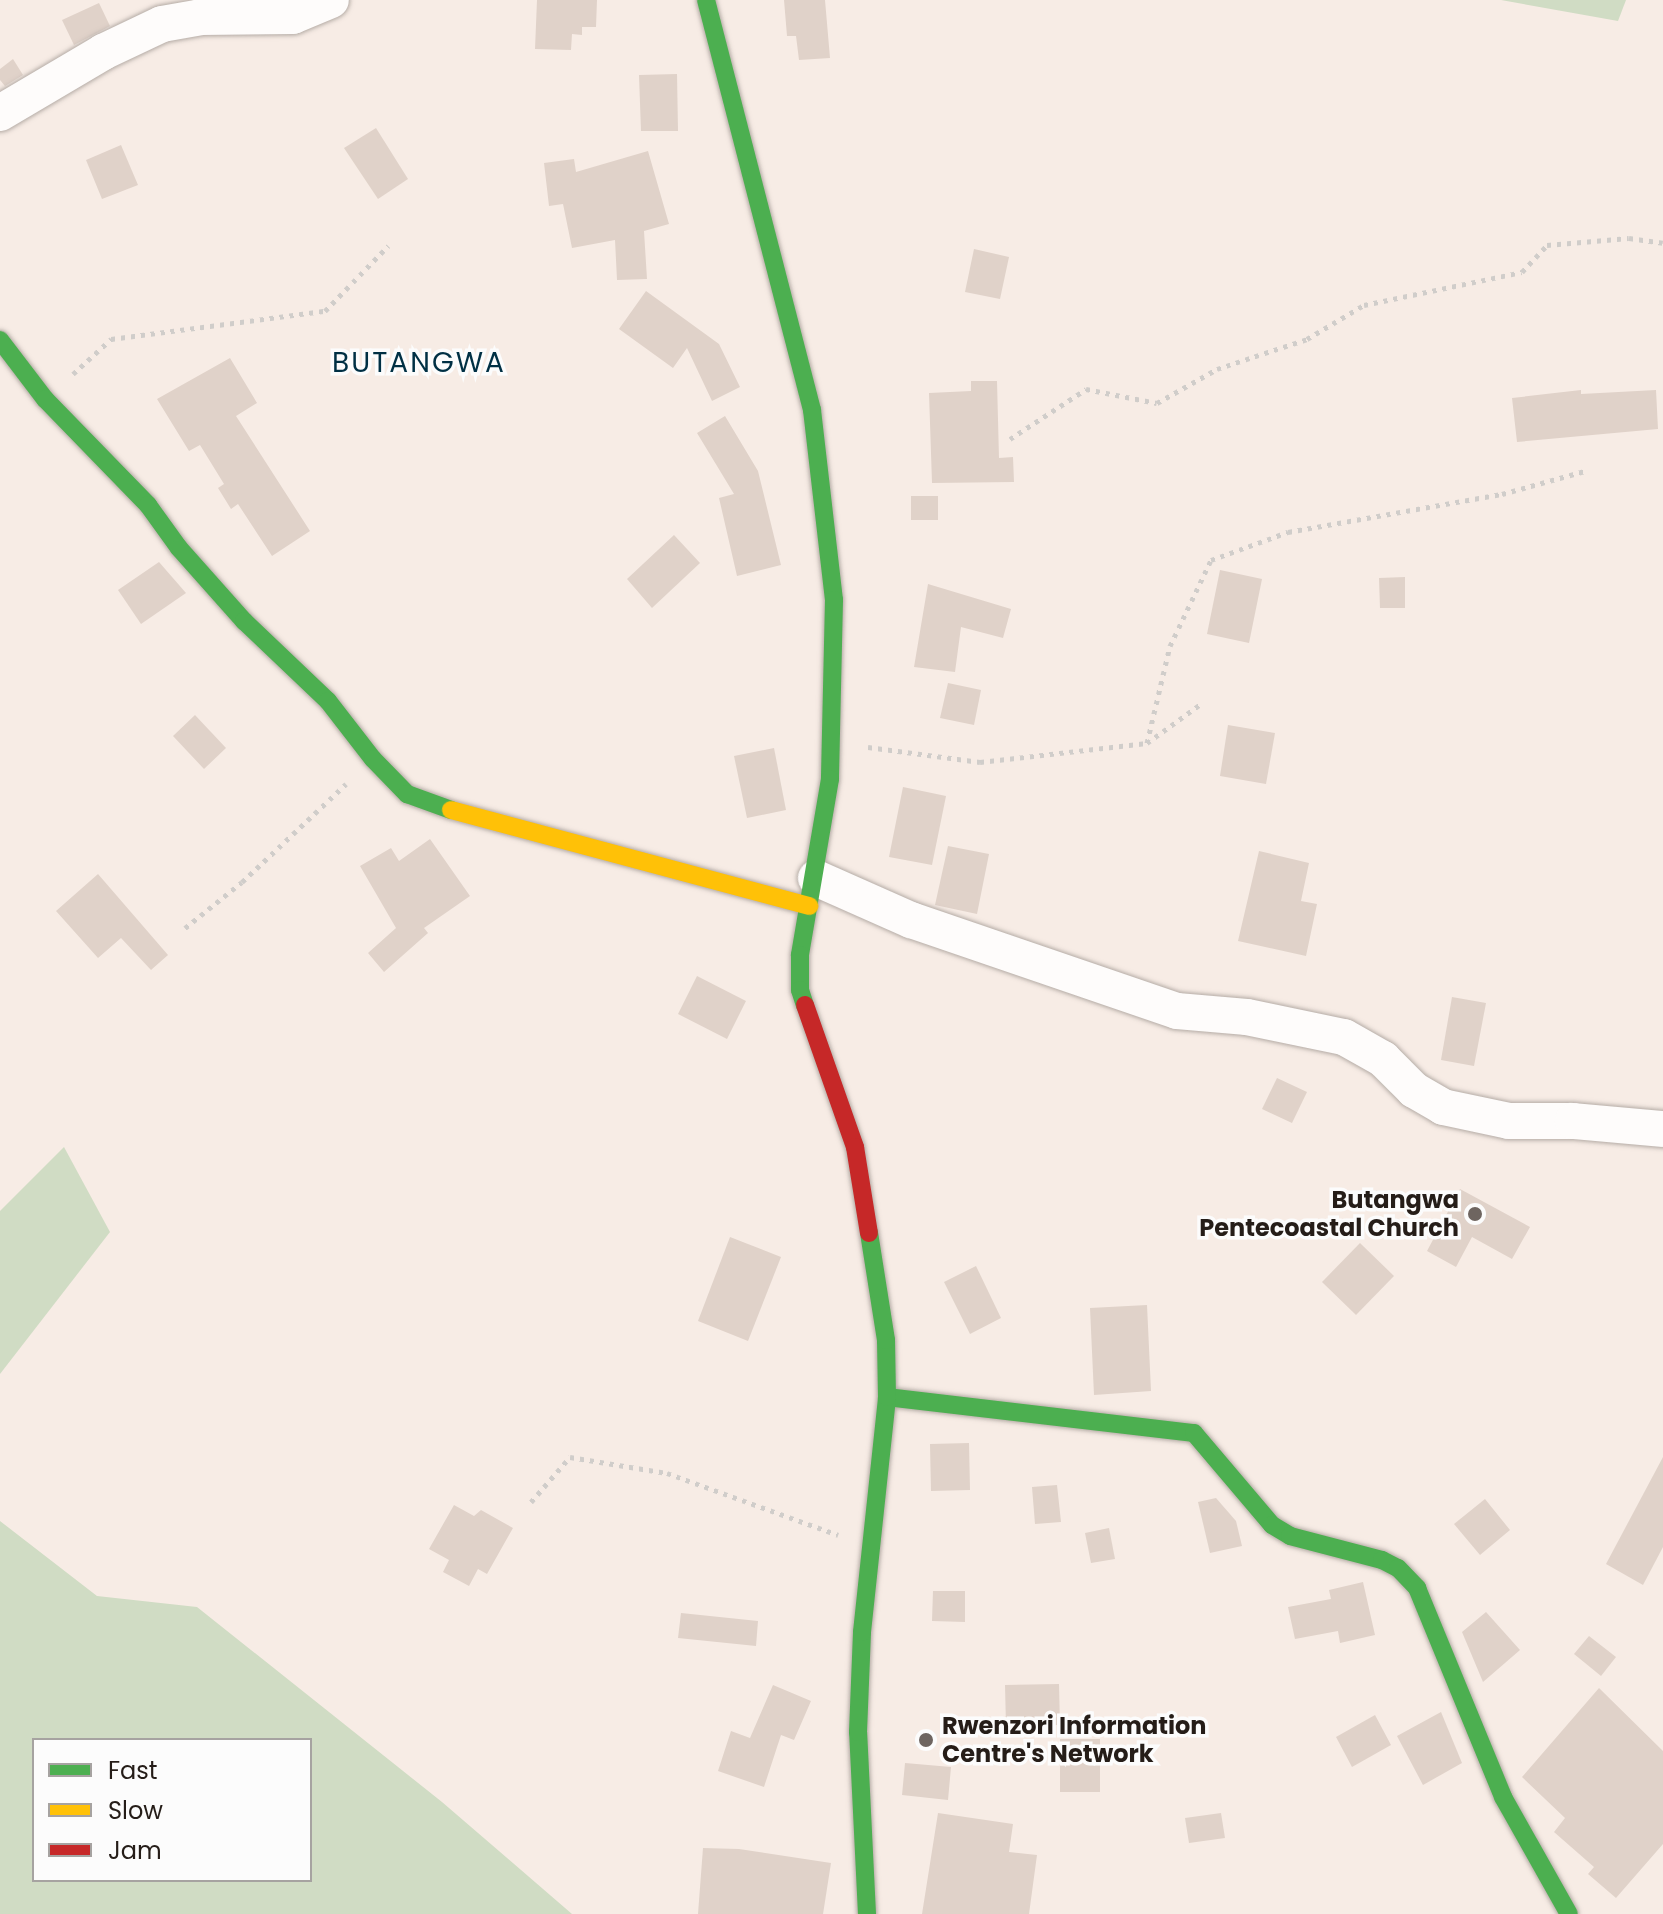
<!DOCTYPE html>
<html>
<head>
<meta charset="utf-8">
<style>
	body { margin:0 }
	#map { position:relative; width:1663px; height:1914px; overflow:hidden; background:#f7ece5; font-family:Poppins,sans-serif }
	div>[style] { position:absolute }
	.green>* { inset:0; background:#d0dcc4 }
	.building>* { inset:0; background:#e0d2c9 }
	.path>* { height:5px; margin-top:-2.5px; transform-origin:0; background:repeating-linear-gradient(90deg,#d0cdca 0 4px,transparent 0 10px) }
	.roads { filter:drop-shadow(0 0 2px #b5aca6) drop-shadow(0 0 2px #b5aca6) }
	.street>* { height:36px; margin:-18px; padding:0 18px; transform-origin:18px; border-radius:18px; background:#fefcfb }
	.fast>* { height:18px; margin:-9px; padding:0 9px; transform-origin:9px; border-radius:9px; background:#4caf50 }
	.slow>* { height:18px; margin:-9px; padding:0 9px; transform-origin:9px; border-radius:9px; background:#ffc107 }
	.jam>* { height:18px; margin:-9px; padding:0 9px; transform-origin:9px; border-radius:9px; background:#c62828 }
	.dots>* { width:22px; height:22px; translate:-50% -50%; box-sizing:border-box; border:4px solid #fcfcfc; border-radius:50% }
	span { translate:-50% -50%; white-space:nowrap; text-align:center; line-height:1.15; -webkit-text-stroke:7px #fcfcfc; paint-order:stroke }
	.poi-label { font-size:24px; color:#251d18; font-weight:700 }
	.right { translate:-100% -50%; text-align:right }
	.left { translate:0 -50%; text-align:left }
	.quarter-label { font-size:28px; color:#003044; letter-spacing:2px }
	.legend { position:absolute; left:32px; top:1738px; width:280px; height:144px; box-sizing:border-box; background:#fcfcfc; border:2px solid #a6a3a1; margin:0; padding:10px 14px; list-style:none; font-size:24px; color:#251d18 }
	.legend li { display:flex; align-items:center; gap:16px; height:40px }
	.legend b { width:40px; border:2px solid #a6a3a1 }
</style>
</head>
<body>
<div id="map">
	<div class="green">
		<div style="clip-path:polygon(1501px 0,1626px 0,1618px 21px)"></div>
		<div style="clip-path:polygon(64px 1147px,110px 1232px,0 1374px,0 1211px)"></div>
		<div style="clip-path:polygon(evenodd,0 1521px,97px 1596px,197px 1607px,442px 1802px,572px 1914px,0 1914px,0 1521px,34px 1740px,310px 1740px,310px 1880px,34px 1880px,34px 1740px)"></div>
	</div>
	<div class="building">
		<div style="clip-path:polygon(537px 0,597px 0,596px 27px,582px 27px,582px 35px,572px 34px,571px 50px,535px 49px)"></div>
		<div style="clip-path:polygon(784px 0,825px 0,830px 58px,799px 60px,796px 36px,787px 36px)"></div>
		<div style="clip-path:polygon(99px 3px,110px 26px,74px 45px,62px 20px)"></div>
		<div style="clip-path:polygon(13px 59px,23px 75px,5px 86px,0 80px,0 69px)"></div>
		<div style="clip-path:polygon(677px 74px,678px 131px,641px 131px,639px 75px)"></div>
		<div style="clip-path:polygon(376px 128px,408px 179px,378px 199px,344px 148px)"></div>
		<div style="clip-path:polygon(121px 145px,138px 185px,102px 199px,86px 160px)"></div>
		<div style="clip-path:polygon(648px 151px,669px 224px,644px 231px,647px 279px,617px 280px,615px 240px,572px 248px,563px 204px,549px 206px,544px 163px,574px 159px,576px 172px)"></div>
		<div style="clip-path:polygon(974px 249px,1009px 257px,1000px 299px,965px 292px)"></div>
		<div style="clip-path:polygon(646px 291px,719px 344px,740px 387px,712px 401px,687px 348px,673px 368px,619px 329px)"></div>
		<div style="clip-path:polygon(230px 358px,257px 403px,236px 416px,310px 531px,272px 556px,238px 504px,231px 509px,218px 488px,224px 484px,200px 445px,189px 451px,157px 399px)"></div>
		<div style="clip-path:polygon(971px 381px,997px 381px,999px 458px,1013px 457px,1014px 482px,932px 483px,929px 393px,971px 391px)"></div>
		<div style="clip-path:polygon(1581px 390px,1581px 394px,1656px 390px,1658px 429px,1517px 442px,1512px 398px)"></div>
		<div style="clip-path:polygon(725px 416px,758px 471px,781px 565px,737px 576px,719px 498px,734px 494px,697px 433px)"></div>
		<div style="clip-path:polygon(911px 496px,938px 496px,938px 520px,911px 520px)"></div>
		<div style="clip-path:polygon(674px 535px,700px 563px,652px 608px,627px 579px)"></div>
		<div style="clip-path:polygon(159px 562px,186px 593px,141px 624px,118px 590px)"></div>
		<div style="clip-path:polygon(1220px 570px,1262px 579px,1249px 643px,1207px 634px)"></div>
		<div style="clip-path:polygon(1405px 577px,1405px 608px,1380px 608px,1379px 578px)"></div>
		<div style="clip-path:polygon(928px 584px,1011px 609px,1003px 638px,961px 627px,955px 672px,914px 667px)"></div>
		<div style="clip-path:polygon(948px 683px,981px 690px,974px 725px,940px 718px)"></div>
		<div style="clip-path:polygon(195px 715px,226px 748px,204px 769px,173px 736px)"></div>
		<div style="clip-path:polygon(1228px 725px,1275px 733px,1266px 784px,1220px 776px)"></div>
		<div style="clip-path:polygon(774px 748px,786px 810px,747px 818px,734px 756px)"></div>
		<div style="clip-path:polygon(903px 787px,946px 796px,932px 865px,889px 857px)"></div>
		<div style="clip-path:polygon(430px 839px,470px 896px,424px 928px,428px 933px,384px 972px,368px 953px,396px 928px,360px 866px,391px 848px,399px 861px)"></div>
		<div style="clip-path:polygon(948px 846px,989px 854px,977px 914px,935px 905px)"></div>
		<div style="clip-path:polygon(1259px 851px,1309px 863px,1301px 901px,1317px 904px,1306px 956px,1238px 941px)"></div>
		<div style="clip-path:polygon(98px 874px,168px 955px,151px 970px,121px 938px,98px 958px,56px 911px)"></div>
		<div style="clip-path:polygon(697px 976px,746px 1001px,727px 1039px,678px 1014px)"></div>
		<div style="clip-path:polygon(1452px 997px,1486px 1003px,1474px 1066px,1441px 1060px)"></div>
		<div style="clip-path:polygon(1277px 1078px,1307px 1092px,1292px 1123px,1262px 1109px)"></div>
		<div style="clip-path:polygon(1460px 1189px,1530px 1227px,1512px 1259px,1472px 1237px,1456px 1267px,1427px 1251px)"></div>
		<div style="clip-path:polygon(730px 1237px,781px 1257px,748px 1341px,698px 1321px)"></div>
		<div style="clip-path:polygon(1360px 1243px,1394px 1276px,1356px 1315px,1322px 1282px)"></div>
		<div style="clip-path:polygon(976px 1266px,1001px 1318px,970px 1334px,944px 1282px)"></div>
		<div style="clip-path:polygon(1147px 1305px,1151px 1391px,1094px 1395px,1090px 1308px)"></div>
		<div style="clip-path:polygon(969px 1443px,970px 1490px,931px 1491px,930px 1444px)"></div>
		<div style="clip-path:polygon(1663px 1457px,1663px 1547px,1643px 1585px,1606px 1564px)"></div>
		<div style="clip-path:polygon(1057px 1485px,1061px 1522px,1035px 1524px,1032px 1487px)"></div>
		<div style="clip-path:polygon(1216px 1498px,1236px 1521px,1242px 1546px,1210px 1553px,1198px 1502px)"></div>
		<div style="clip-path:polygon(1485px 1499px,1510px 1530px,1480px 1555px,1454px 1524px)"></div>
		<div style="clip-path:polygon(454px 1505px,474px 1516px,481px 1510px,513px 1528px,487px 1574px,478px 1569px,469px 1586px,443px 1572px,449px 1560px,429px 1549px)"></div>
		<div style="clip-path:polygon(1109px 1528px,1115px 1559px,1091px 1563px,1085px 1533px)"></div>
		<div style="clip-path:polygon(1363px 1582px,1375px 1635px,1340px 1643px,1338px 1631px,1295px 1639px,1288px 1607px,1331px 1599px,1329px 1590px)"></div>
		<div style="clip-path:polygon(933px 1591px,965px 1591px,965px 1622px,932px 1621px)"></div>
		<div style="clip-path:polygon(1486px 1612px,1520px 1650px,1483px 1682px,1462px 1632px)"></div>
		<div style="clip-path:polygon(681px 1613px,758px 1621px,756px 1646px,678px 1638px)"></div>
		<div style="clip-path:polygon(1589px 1636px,1616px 1657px,1601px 1676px,1574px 1654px)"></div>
		<div style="clip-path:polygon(1059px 1684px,1060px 1725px,1006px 1726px,1005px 1685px)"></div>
		<div style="clip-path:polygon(773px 1685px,811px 1701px,794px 1740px,781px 1735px,764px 1787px,718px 1771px,731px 1731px,750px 1738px)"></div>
		<div style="clip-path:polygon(1599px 1688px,1663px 1751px,1663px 1844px,1616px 1898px,1588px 1874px,1594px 1867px,1554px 1832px,1565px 1818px,1522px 1777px)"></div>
		<div style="clip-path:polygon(1441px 1712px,1462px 1763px,1423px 1785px,1397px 1736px)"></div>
		<div style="clip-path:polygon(1375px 1715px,1391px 1745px,1352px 1767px,1336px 1737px)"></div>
		<div style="clip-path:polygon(1060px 1739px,1100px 1739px,1100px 1792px,1060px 1792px)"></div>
		<div style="clip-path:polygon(905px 1763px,951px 1767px,948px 1800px,902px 1795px)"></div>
		<div style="clip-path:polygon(938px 1813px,1013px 1824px,1009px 1852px,1037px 1855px,1029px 1914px,922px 1914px)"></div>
		<div style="clip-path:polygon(1221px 1813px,1225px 1838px,1189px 1843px,1185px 1818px)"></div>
		<div style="clip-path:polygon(703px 1848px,739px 1849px,831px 1863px,823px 1914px,698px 1914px)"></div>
	</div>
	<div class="path">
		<div style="left:73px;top:374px;width:52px;rotate:-42.6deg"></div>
		<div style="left:111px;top:339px;width:216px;rotate:-7.5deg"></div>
		<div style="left:325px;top:311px;width:91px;rotate:-45.9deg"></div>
		<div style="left:1010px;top:439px;width:91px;rotate:-33.3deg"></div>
		<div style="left:1086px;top:389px;width:72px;rotate:11.2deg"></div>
		<div style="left:1157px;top:403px;width:69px;rotate:-29.5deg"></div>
		<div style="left:1217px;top:369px;width:95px;rotate:-18.4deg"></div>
		<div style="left:1307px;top:339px;width:66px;rotate:-30.8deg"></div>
		<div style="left:1364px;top:305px;width:161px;rotate:-11.8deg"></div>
		<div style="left:1522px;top:272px;width:37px;rotate:-47deg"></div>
		<div style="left:1547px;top:245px;width:82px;rotate:-4.9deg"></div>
		<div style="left:1629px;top:238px;width:34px;rotate:8deg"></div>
		<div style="left:1147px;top:743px;width:100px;rotate:-76.7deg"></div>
		<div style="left:1170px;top:646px;width:95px;rotate:-64.5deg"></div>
		<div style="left:1211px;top:560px;width:82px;rotate:-20deg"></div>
		<div style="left:1288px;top:532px;width:217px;rotate:-10.1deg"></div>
		<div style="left:1502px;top:494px;width:86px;rotate:-15.5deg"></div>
		<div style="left:868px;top:747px;width:113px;rotate:7.6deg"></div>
		<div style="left:980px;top:762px;width:168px;rotate:-6.5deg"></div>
		<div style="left:1147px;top:743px;width:68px;rotate:-36deg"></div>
		<div style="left:185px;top:928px;width:73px;rotate:-38.9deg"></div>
		<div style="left:242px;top:882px;width:143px;rotate:-43.3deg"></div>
		<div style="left:531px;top:1502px;width:60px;rotate:-49.1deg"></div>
		<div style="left:570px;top:1457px;width:98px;rotate:9.4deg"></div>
		<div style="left:667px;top:1473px;width:182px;rotate:19.9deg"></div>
	</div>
	<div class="roads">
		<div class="street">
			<div style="left:0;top:113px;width:120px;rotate:-30.6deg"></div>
			<div style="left:103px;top:52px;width:65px;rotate:-25.4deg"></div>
			<div style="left:162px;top:24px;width:39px;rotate:-10deg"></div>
			<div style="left:200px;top:17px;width:93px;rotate:-0.6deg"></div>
			<div style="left:293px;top:16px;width:41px;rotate:-22.8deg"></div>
			<div style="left:816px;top:878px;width:104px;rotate:23.9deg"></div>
			<div style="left:911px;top:920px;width:281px;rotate:18.9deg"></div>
			<div style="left:1177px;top:1011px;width:70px;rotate:4.9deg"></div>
			<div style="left:1247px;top:1017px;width:99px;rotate:11.7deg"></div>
			<div style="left:1344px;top:1037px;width:45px;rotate:29.4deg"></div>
			<div style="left:1383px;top:1059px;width:44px;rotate:45deg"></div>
			<div style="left:1414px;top:1090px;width:34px;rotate:30deg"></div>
			<div style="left:1443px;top:1107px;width:67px;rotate:12deg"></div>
			<div style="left:1509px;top:1121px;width:64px"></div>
			<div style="left:1573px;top:1121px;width:90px;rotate:5.1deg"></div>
		</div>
		<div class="fast">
			<div style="left:706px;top:0;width:423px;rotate:75.5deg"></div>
			<div style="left:812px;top:410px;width:191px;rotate:83.4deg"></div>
			<div style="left:834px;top:600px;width:179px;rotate:91.3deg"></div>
			<div style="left:830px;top:779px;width:179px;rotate:99.7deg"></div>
			<div style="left:800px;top:955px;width:35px;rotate:90deg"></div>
			<div style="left:800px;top:990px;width:16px;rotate:72deg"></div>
			<div style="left:0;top:340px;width:74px;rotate:52.7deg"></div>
			<div style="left:45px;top:399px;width:148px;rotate:45.8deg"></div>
			<div style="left:148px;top:505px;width:53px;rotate:54.2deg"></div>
			<div style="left:179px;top:548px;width:98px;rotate:48.3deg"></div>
			<div style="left:244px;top:621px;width:116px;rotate:43.6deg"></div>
			<div style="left:328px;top:701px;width:73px;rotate:52.2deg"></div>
			<div style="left:373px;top:759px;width:49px;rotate:45.8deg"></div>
			<div style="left:407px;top:794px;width:47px;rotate:20deg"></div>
			<div style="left:887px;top:1397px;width:309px;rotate:6.7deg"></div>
			<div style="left:1194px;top:1433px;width:121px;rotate:49.7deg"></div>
			<div style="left:1272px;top:1525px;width:21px;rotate:31deg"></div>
			<div style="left:1290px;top:1536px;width:95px;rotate:14.6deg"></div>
			<div style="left:1382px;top:1560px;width:18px;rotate:27deg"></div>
			<div style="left:1398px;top:1568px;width:28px;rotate:46deg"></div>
			<div style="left:1417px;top:1588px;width:226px;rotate:67.6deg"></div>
			<div style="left:1503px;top:1797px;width:134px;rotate:60.6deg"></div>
			<div style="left:867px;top:1914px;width:182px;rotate:-92.8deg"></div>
			<div style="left:858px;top:1732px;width:100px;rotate:-87.7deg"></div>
			<div style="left:862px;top:1632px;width:236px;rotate:-83.9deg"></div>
			<div style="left:887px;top:1397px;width:57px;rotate:-91deg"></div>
			<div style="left:886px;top:1340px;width:108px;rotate:-99deg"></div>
		</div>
		<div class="slow">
			<div style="left:451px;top:810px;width:371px;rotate:15deg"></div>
		</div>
		<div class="jam">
			<div style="left:805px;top:1005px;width:151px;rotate:70.6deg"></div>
			<div style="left:855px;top:1147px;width:87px;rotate:80.8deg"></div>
		</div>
	</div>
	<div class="dots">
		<div style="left:1475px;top:1214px;background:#6e6560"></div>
		<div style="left:926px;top:1740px;background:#6e6560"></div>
	</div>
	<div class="poi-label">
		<span class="right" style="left:1459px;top:1214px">Butangwa<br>Pentecoastal Church</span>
		<span class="left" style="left:942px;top:1740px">Rwenzori Information<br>Centre's Network</span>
	</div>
	<div class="quarter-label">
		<span style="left:419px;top:363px">BUTANGWA</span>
	</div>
	<ul class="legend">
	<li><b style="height:10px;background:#4caf50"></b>Fast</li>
	<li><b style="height:10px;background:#ffc107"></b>Slow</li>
	<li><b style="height:10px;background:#c62828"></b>Jam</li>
	</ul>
</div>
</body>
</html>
